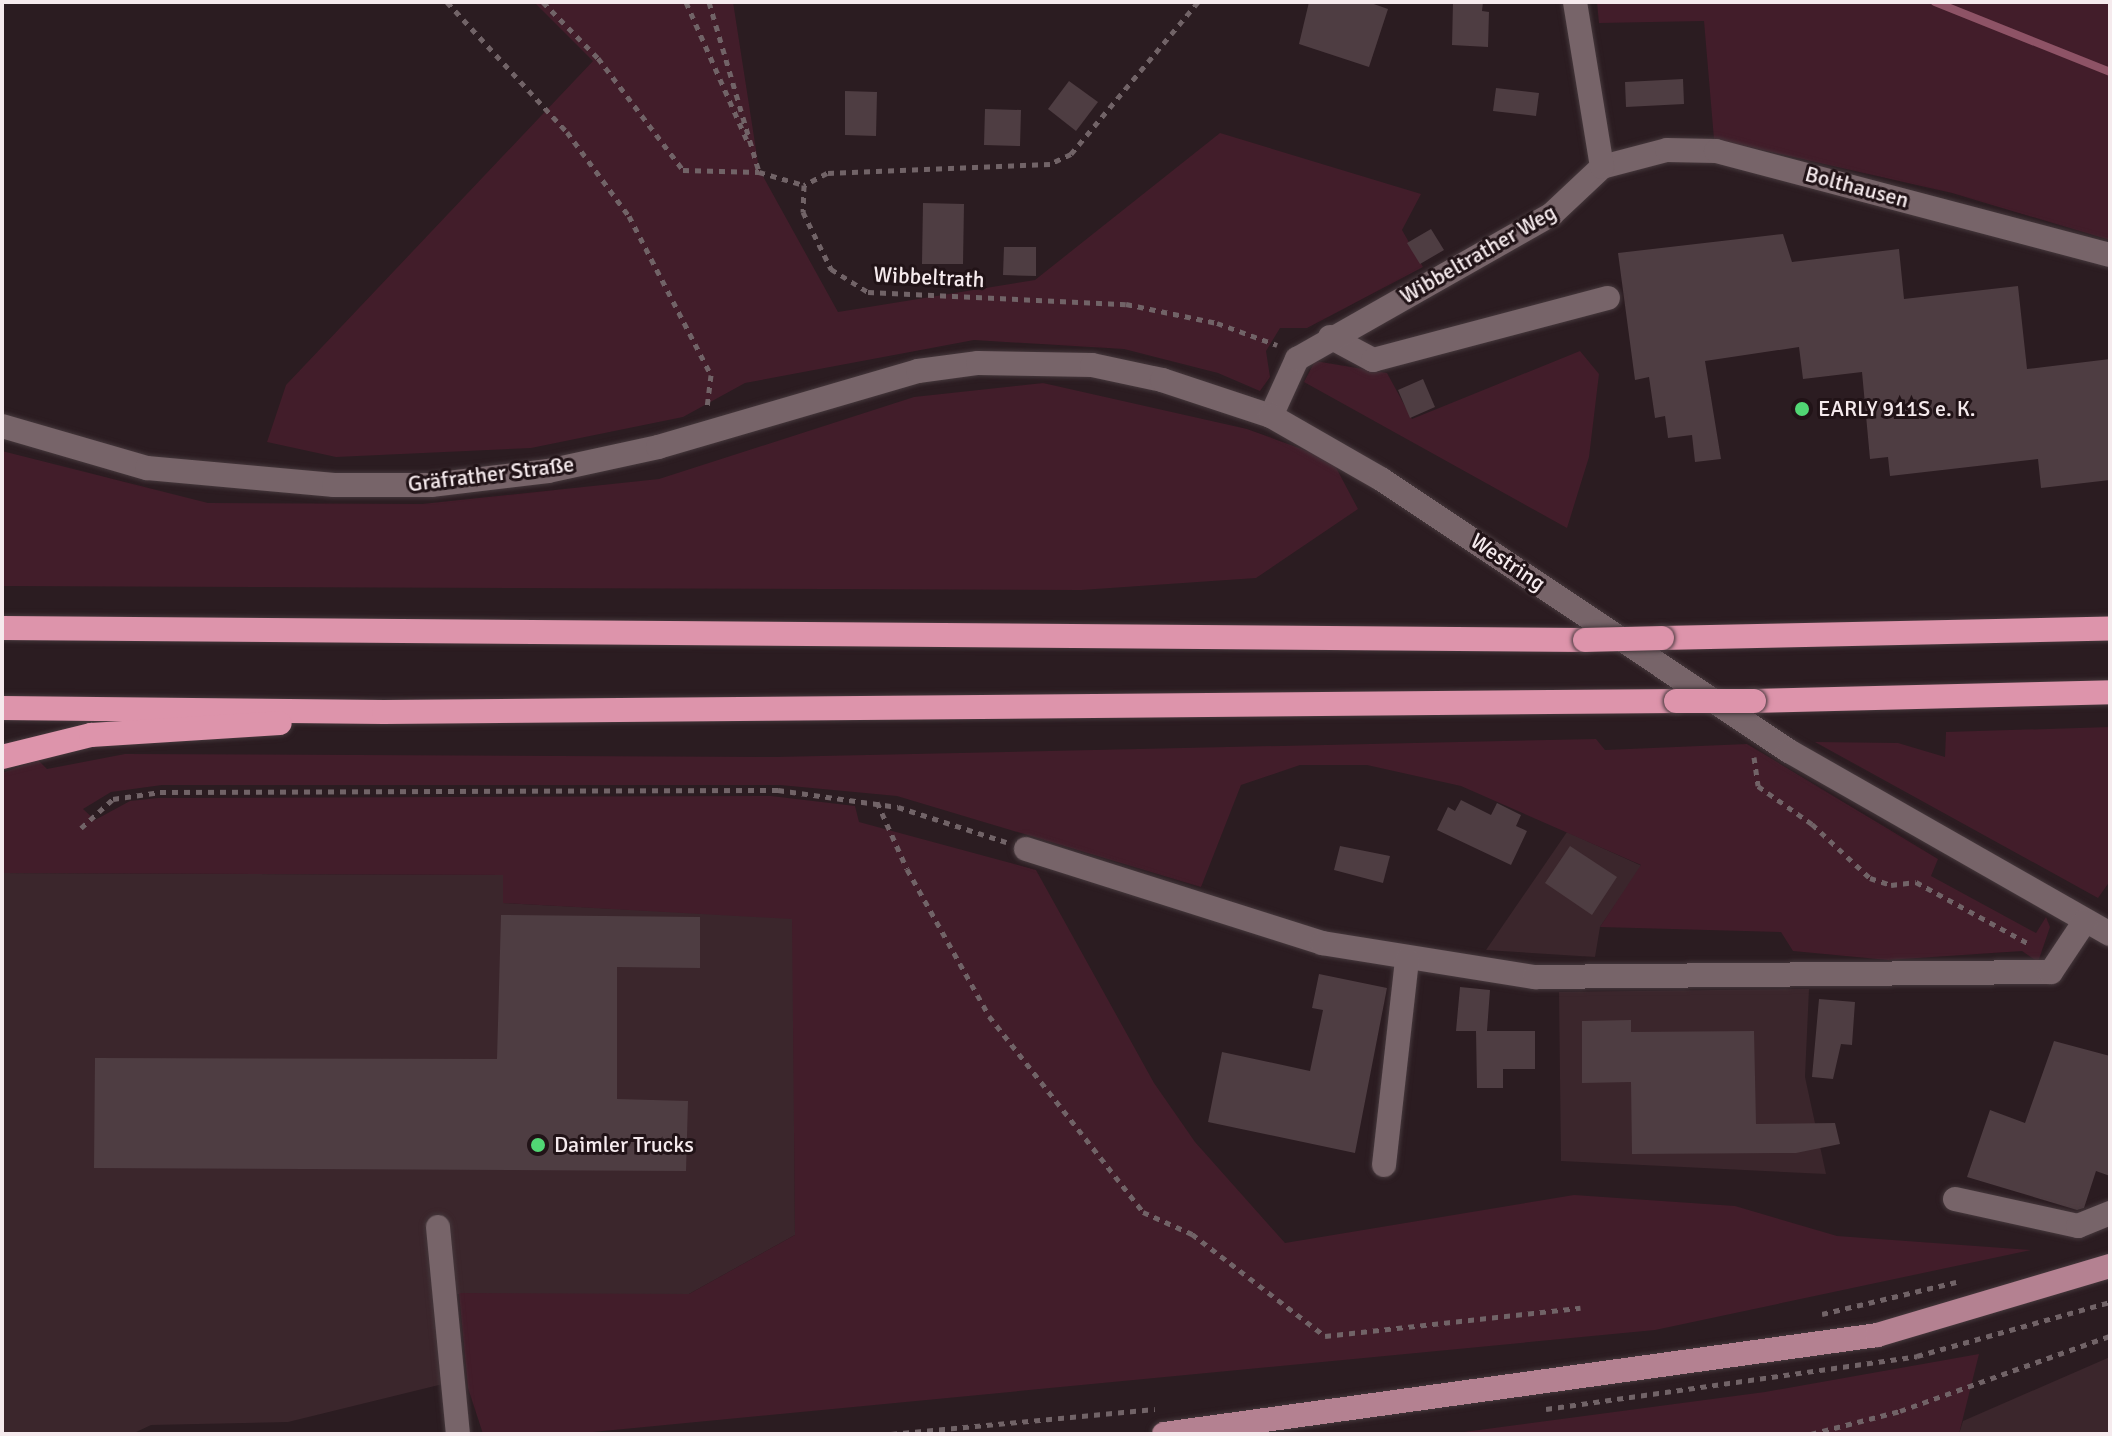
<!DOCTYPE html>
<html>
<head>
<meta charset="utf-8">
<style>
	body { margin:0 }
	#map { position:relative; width:2112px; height:1436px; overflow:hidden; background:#2b1c21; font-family:Signika,sans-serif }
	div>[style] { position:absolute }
	.built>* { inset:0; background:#3b262c }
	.green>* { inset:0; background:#421d2a }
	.stream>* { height:8px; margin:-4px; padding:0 4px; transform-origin:4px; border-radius:4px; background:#8e5366 }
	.building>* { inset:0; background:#4e3d42 }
	.path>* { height:5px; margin-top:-2.5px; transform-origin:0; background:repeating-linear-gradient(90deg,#716367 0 6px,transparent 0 12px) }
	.roads { filter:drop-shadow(0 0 2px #45383c) drop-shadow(0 0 2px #45383c) }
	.minor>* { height:24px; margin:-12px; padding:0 12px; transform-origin:12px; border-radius:12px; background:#776469 }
	.major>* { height:24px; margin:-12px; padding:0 12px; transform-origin:12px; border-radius:12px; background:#b48191 }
	.highway>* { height:24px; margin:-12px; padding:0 12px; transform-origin:12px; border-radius:12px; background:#dd94ab }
	.bridges { filter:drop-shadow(0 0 2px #45383c) drop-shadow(0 0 2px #45383c) }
	.highway-bridge>* { height:24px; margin:-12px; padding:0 12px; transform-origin:12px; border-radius:12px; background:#dd94ab }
	.dots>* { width:22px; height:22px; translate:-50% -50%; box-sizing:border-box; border:4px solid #211317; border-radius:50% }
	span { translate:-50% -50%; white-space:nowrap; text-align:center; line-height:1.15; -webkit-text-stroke:6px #211317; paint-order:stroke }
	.street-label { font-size:22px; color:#f5eaed }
	.poi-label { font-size:22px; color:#f5eaed }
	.left { translate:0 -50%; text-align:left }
	.frame { position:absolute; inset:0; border:4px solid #f5eaed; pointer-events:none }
</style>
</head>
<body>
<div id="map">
	<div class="built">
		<div style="clip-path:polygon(1567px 832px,1642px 866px,1600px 927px,1595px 957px,1486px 950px)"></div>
		<div style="clip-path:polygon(2px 873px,503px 875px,503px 903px,793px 918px,795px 1235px,689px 1294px,444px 1294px,451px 1382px,288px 1422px,151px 1425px,132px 1434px,2px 1434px)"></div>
		<div style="clip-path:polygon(1809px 989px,1805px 1077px,1826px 1174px,1561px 1161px,1559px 992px)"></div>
		<div style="clip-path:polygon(2110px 1357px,2110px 1434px,1959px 1434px,1963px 1421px)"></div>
	</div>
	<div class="green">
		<div style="clip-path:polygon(534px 2px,733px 2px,759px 169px,838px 312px,1035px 280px,1220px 133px,1421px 194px,1402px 230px,1423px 267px,1307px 328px,1280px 328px,1266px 351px,1270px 377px,1260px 391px,1218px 373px,1124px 349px,974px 340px,745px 383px,683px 417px,531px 448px,336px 457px,267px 442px,286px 385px,593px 61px)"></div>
		<div style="clip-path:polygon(1597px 2px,2110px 2px,2110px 240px,1952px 193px,1714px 139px,1704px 21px,1599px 23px)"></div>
		<div style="clip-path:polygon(1580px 351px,1599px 374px,1589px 457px,1567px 528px,1304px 382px,1315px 361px,1387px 373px,1412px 419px)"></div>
		<div style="clip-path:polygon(1043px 383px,1247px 429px,1332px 460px,1358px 509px,1256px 578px,1081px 590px,2px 586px,2px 451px,208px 503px,422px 504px,659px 479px,914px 397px)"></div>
		<div style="clip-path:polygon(2110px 727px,2110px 881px,2098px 898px,1815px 742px,1898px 743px,1945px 757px,1946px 732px)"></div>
		<div style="clip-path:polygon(1596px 739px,1605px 750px,1747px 744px,1938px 859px,1931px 876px,2036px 933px,2046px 917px,2050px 927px,2038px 962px,2022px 951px,1888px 960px,1793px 951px,1781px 932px,1600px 927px,1641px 865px,1461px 786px,1367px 765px,1300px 765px,1241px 785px,1201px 887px,897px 796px,780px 785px,162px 785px,111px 792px,83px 809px,95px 820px,130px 801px,158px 798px,771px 796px,855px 806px,859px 822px,1036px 870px,1154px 1083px,1195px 1142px,1285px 1243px,1574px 1195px,1735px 1206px,1837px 1236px,2031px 1250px,1655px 1330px,572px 1434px,483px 1434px,468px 1388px,459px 1293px,689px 1294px,795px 1235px,792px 919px,503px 903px,503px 875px,2px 873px,2px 773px,38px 760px,47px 769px,125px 754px,775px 757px)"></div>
		<div style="clip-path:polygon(1979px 1354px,1959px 1434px,1449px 1434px,1765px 1392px)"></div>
	</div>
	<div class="stream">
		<div style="left:1935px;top:2px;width:188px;rotate:21.8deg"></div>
	</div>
	<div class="building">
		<div style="clip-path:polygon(1309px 2px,1368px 2px,1388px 9px,1369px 67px,1299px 44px)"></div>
		<div style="clip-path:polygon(1453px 2px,1483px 2px,1482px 11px,1489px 12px,1488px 47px,1452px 45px)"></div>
		<div style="clip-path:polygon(1683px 79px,1684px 104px,1626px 107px,1625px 82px)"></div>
		<div style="clip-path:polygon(1069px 81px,1098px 102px,1076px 131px,1048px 109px)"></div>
		<div style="clip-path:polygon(1496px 88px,1539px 93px,1536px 116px,1493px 111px)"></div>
		<div style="clip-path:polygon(845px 91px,877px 92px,876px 136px,845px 135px)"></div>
		<div style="clip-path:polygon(985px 109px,1021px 110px,1020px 146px,984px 145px)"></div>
		<div style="clip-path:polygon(923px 203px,964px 204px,963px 264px,922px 264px)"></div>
		<div style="clip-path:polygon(1431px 229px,1444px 250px,1420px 264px,1407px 243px)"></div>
		<div style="clip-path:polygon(1783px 234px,1792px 262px,1899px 249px,1904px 299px,2018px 286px,2027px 369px,2110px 359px,2110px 480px,2041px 488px,2038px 459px,1890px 476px,1888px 457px,1870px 459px,1862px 372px,1803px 379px,1799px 347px,1705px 361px,1721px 459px,1695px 462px,1692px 435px,1668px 438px,1665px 416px,1655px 418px,1649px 377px,1635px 380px,1618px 253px)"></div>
		<div style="clip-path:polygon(1004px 247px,1036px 247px,1036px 276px,1003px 275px)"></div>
		<div style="clip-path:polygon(1423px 379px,1435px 407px,1410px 418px,1398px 390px)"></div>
		<div style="clip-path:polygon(1461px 800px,1491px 815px,1497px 803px,1521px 815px,1516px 826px,1527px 831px,1511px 865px,1437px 830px,1448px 807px,1455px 811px)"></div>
		<div style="clip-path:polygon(1340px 846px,1390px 856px,1383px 883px,1334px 870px)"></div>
		<div style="clip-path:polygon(1570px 846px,1617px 877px,1592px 915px,1545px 883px)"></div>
		<div style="clip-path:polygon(501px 915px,700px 917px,700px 968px,617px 967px,617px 1099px,688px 1101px,686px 1171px,94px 1168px,95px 1058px,497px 1059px)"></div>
		<div style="clip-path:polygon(1319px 974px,1387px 988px,1355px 1153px,1208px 1122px,1222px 1052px,1310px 1071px,1323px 1010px,1312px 1008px)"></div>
		<div style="clip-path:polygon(1460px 987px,1490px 990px,1487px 1031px,1535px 1031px,1535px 1069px,1503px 1069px,1503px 1088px,1477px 1088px,1476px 1031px,1456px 1031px)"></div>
		<div style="clip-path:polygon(1819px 999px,1855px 1002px,1852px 1045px,1841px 1044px,1833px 1079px,1812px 1077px)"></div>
		<div style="clip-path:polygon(1631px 1020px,1631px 1032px,1754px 1031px,1756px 1124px,1835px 1123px,1840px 1144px,1796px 1153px,1632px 1154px,1631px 1082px,1582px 1083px,1582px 1021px)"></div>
		<div style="clip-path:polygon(2054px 1041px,2110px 1056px,2110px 1176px,2096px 1171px,2084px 1208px,2077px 1210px,1967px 1177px,1990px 1110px,2025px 1123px)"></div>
	</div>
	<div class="path">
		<div style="left:447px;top:2px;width:177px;rotate:47.3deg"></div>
		<div style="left:567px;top:132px;width:104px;rotate:53.6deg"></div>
		<div style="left:629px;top:216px;width:179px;rotate:62.7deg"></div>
		<div style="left:711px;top:375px;width:34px;rotate:97deg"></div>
		<div style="left:543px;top:2px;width:78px;rotate:45.5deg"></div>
		<div style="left:598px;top:58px;width:141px;rotate:52.8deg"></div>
		<div style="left:683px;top:170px;width:76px;rotate:1.5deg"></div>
		<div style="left:686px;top:2px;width:151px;rotate:66.2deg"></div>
		<div style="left:709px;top:2px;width:177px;rotate:73.6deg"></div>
		<div style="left:759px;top:172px;width:47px;rotate:16.1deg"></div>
		<div style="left:1198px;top:2px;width:198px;rotate:129.9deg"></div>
		<div style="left:1071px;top:154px;width:23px;rotate:155deg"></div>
		<div style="left:1050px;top:164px;width:223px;rotate:177.7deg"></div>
		<div style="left:827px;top:173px;width:26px;rotate:152deg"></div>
		<div style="left:804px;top:185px;width:27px;rotate:92deg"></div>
		<div style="left:803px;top:212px;width:64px;rotate:63.8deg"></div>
		<div style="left:831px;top:269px;width:44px;rotate:31.9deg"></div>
		<div style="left:868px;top:292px;width:258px;rotate:2.7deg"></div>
		<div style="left:1126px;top:304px;width:93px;rotate:11.8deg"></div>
		<div style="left:1217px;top:323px;width:64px;rotate:20.1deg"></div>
		<div style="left:1754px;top:757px;width:29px;rotate:82deg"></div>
		<div style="left:1758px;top:786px;width:66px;rotate:35.1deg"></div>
		<div style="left:1812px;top:824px;width:79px;rotate:43deg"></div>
		<div style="left:1870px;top:878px;width:22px;rotate:18deg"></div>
		<div style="left:1891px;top:885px;width:25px;rotate:-7deg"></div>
		<div style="left:1916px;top:882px;width:131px;rotate:28.7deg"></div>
		<div style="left:877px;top:802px;width:73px;rotate:65.9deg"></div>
		<div style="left:907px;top:869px;width:168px;rotate:60.8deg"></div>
		<div style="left:989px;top:1016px;width:249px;rotate:51.8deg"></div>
		<div style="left:1143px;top:1212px;width:54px;rotate:24.2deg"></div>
		<div style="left:1192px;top:1234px;width:168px;rotate:37.5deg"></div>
		<div style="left:1325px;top:1336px;width:257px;rotate:-6.3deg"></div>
		<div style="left:81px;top:828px;width:43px;rotate:-42.2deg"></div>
		<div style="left:113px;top:799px;width:48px;rotate:-8.5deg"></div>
		<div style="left:160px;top:792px;width:618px;rotate:-0.19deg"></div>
		<div style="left:778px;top:790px;width:121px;rotate:8.1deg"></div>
		<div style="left:898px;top:807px;width:114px;rotate:18deg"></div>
		<div style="left:1822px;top:1314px;width:138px;rotate:-13.4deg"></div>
		<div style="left:1546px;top:1409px;width:375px;rotate:-8.1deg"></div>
		<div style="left:1917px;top:1356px;width:200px;rotate:-15.6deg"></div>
		<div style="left:891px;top:1434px;width:265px;rotate:-5.4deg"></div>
		<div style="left:1811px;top:1434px;width:92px;rotate:-14.5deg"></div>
		<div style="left:1900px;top:1411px;width:223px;rotate:-19.7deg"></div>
	</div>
	<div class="roads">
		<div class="minor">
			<div style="left:1602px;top:167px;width:67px;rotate:-14.7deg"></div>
			<div style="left:1667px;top:150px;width:49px;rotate:1.2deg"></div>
			<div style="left:1716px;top:151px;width:407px;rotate:14.8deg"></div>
			<div style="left:1330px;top:337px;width:49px;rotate:28.1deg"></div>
			<div style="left:1373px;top:360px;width:243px;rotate:-14.8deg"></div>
			<div style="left:1271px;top:416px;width:63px;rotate:-65.5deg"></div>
			<div style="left:1297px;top:359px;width:293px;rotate:-29.6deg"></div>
			<div style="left:1552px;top:214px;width:69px;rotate:-43.2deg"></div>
			<div style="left:1602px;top:167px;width:167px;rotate:-99.3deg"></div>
			<div style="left:2px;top:426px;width:151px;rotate:16.2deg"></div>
			<div style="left:147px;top:468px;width:188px;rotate:5.2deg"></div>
			<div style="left:334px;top:485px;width:97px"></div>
			<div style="left:431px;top:485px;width:118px;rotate:-6.8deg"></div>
			<div style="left:548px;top:471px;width:113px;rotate:-12.3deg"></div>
			<div style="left:658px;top:447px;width:271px;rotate:-16.3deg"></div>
			<div style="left:918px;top:371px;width:61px;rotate:-7.6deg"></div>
			<div style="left:978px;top:363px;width:114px;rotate:1deg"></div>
			<div style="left:1092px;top:365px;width:72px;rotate:12.1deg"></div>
			<div style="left:1162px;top:380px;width:115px;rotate:18.3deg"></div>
			<div style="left:1271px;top:416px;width:127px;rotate:29.8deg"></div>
			<div style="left:1381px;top:479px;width:490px;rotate:33.7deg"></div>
			<div style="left:1789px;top:751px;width:369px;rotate:29.7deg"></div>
			<div style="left:1026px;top:849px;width:311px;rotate:17.6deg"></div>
			<div style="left:1322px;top:943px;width:216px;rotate:9.1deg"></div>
			<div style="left:1535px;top:977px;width:516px;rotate:-0.56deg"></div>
			<div style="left:2051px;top:972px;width:61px;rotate:-56.3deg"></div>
			<div style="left:1384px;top:1165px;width:207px;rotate:-83.6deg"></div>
			<div style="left:1955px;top:1199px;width:126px;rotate:12.4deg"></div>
			<div style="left:2078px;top:1226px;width:35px;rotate:-22deg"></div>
			<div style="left:438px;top:1227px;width:208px;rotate:84.5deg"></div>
		</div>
		<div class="major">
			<div style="left:1164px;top:1434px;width:720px;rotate:-7.9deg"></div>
			<div style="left:1877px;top:1335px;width:243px;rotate:-16.5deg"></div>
		</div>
		<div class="highway">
			<div style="left:2px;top:628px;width:1583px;rotate:0.43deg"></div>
			<div style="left:1662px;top:638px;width:448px;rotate:-1.2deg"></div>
			<div style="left:1754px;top:701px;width:356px;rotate:-1.4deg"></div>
			<div style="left:2px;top:708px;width:382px;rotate:0.6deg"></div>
			<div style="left:384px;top:712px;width:1292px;rotate:-0.49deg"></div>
			<div style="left:2px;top:757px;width:92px;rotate:-13.9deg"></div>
			<div style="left:91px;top:735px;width:189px;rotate:-3.6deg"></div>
		</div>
	</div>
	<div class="bridges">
		<div class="highway-bridge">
			<div style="left:1585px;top:640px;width:77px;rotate:-1.5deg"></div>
			<div style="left:1676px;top:701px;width:78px"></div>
		</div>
	</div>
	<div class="dots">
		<div style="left:1802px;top:409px;background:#51d674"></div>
		<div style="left:538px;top:1145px;background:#51d674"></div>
	</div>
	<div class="street-label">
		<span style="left:1857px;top:187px;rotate:15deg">Bolthausen</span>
		<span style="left:1478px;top:254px;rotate:-30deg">Wibbeltrather Weg</span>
		<span style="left:929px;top:277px;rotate:3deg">Wibbeltrath</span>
		<span style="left:491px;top:474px;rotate:-7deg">Gräfrather Straße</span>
		<span style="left:1508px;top:562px;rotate:34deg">Westring</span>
	</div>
	<div class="poi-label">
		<span class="left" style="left:1818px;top:409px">EARLY 911S e. K.</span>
		<span class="left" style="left:554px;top:1145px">Daimler Trucks</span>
	</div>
	<div class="frame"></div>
</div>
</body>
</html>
